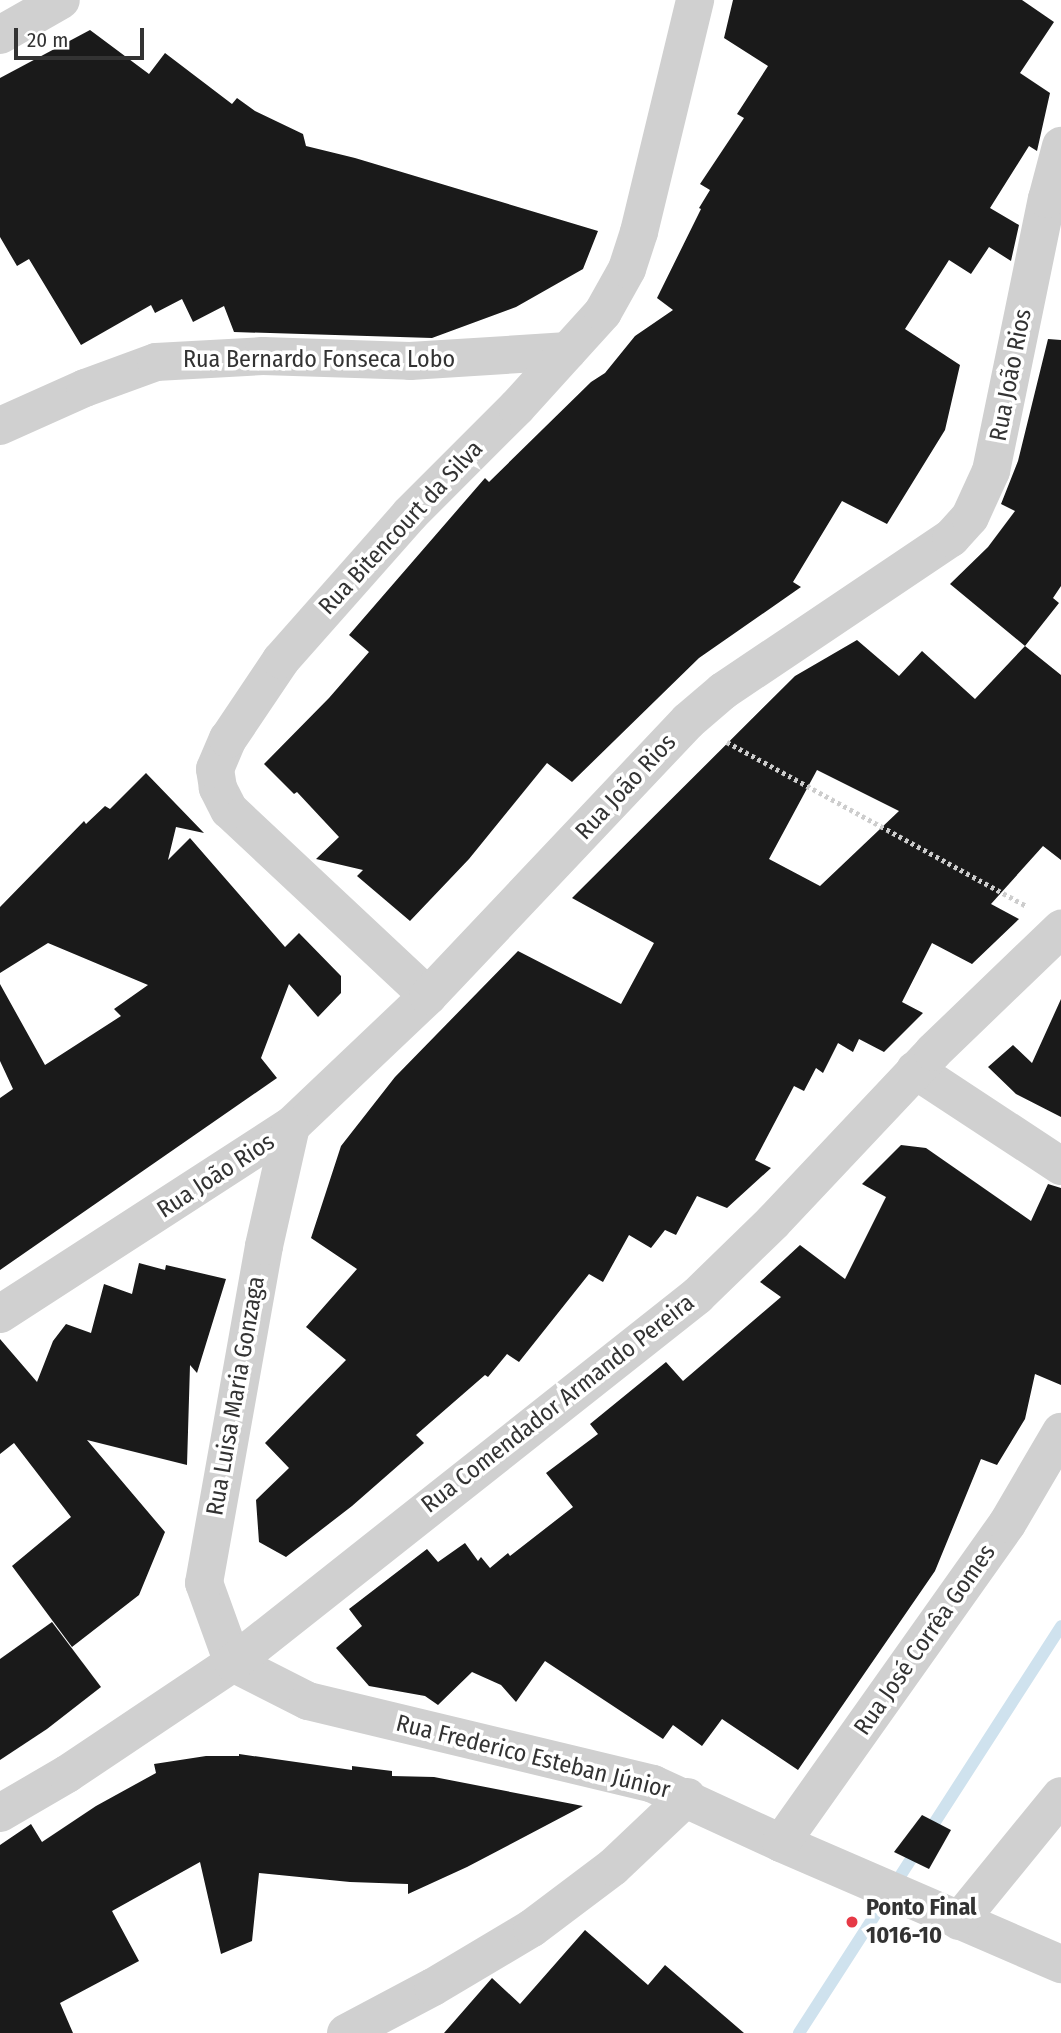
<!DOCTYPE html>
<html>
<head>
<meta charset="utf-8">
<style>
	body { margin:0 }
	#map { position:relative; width:1061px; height:2033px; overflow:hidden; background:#fff; font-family:"Fira Sans Condensed",sans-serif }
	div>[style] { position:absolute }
	.stream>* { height:12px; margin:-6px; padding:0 6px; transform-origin:6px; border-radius:6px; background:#cfe2ee }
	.building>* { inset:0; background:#1a1a1a }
	.path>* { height:4.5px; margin-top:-2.25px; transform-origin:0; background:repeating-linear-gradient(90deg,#cdcdcd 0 3.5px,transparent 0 7px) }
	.minor>* { height:38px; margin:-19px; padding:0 19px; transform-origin:19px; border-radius:19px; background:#d0d0d0 }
	.dots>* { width:19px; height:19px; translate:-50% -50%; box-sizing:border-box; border:4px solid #fff; border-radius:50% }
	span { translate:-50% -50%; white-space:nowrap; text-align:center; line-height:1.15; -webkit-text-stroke:7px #fff; paint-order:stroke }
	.street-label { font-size:24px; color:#333 }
	.poi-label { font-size:24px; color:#333; font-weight:700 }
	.left { translate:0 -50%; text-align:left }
	.scale { position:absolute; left:14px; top:28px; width:130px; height:32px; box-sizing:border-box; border:4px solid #333; border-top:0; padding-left:9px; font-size:21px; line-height:24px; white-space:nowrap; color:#333; -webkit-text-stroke:5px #fff; paint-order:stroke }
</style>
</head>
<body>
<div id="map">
	<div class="stream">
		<div style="left:799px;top:2033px;width:484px;rotate:-57.2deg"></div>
	</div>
	<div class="building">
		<div style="clip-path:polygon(733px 0,1022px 0,1054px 22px,1020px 73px,1050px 93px,1037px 151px,1029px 146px,990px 208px,1019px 225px,1011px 261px,989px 247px,971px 274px,949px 260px,905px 329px,960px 365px,945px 430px,887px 524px,842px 501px,793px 582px,801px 587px,699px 658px,572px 782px,547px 763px,469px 859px,410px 921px,357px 876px,363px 870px,316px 859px,339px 837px,297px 792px,294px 794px,264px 764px,329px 698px,369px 652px,349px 635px,485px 478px,489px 482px,591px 382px,605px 373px,635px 336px,673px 310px,657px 298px,701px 209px,699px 208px,710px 190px,700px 184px,744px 118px,737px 114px,768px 66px,724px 38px)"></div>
		<div style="clip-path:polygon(90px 30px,149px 74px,165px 53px,232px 104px,237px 98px,255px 111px,303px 134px,306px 146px,355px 158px,598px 231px,583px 269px,516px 307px,432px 338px,234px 332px,224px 306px,193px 322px,182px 299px,155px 313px,151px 305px,81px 345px,29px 259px,17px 266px,0 237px,0 78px)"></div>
		<div style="clip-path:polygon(1048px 339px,1061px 340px,1061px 586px,1053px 598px,1059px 603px,1025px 646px,950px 584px,988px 547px,1015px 511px,1001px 504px,1018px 461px)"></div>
		<div style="clip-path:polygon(evenodd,857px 640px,899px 676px,922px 651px,975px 699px,1025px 646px,1061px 675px,1061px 860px,1043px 846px,991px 904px,1019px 919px,972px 964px,932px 943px,902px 1002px,923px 1013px,884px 1052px,859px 1039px,853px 1052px,838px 1043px,823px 1073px,816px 1068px,804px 1091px,794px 1086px,755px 1160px,771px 1168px,727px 1208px,697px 1196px,676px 1235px,665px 1230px,651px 1248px,629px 1235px,603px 1282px,589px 1274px,519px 1362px,507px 1354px,488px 1377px,485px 1375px,416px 1435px,424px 1443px,352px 1506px,286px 1557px,259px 1542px,256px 1500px,289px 1468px,265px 1443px,346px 1360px,306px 1327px,357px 1269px,311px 1238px,341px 1146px,395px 1077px,518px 951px,621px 1004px,654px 943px,572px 898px,795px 676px,857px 640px,817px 770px,899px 811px,820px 886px,769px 859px,817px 770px)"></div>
		<div style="clip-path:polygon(146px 773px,204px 833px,176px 827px,168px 860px,190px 838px,285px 947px,299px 933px,341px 976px,341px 993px,318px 1017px,289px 984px,261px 1058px,277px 1078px,0 1270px,0 1098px,13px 1089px,0 1061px,0 984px,45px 1065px,121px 1016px,114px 1009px,148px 985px,48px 943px,0 973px,0 907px,84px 821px,86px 824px,105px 806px,110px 809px)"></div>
		<div style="clip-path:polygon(1061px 999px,1061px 1117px,1016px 1094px,988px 1067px,1013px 1045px,1032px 1063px)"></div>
		<div style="clip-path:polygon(901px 1145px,926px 1148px,1031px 1221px,1048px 1184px,1061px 1188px,1061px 1385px,1035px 1374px,1025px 1419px,997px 1465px,981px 1459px,935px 1571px,798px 1770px,722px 1719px,702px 1746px,673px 1725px,663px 1739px,545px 1661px,516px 1702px,501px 1685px,472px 1672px,438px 1705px,425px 1696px,369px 1686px,336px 1648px,362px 1626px,349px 1609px,427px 1549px,438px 1562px,465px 1543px,478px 1561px,481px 1557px,490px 1568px,508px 1553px,510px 1556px,573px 1507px,546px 1473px,598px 1434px,590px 1424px,666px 1362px,683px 1381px,781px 1297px,760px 1282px,800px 1245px,845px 1279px,886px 1197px,862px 1184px)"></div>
		<div style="clip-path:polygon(139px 1263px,165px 1270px,166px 1265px,226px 1279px,197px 1373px,190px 1365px,187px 1465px,87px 1440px,165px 1532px,139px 1595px,72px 1647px,12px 1566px,71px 1517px,14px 1443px,0 1454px,0 1339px,37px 1382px,53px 1341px,66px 1324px,91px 1333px,104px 1284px,132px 1294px)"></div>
		<div style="clip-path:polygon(52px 1622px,101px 1687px,47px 1729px,0 1760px,0 1659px)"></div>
		<div style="clip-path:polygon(239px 1754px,352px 1770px,352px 1766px,392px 1771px,392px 1776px,434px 1777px,583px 1806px,467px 1867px,408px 1894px,408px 1884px,350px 1882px,259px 1873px,252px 1941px,221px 1954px,200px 1862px,112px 1911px,139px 1961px,60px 2003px,73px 2033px,0 2033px,0 1845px,31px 1824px,42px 1842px,96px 1806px,156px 1773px,154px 1764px,206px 1756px,239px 1756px)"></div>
		<div style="clip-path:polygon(922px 1815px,951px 1830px,929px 1869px,894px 1852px)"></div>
		<div style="clip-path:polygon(585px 1930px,648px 1985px,665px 1965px,744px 2033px,444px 2033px,492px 1978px,520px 2004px)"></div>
	</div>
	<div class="path">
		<div style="left:727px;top:742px;width:341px;rotate:28.7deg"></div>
	</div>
	<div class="minor">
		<div style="left:0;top:35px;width:70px;rotate:-29.8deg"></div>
		<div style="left:0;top:426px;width:93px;rotate:-24.1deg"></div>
		<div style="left:85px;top:388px;width:76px;rotate:-20.1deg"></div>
		<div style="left:156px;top:362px;width:107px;rotate:-3.2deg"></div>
		<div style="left:263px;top:356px;width:147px;rotate:1.9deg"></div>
		<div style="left:410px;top:361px;width:158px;rotate:-3.6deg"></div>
		<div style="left:428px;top:996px;width:272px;rotate:-136.9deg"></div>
		<div style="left:229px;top:810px;width:25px;rotate:-117deg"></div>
		<div style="left:218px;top:788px;width:19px;rotate:-99deg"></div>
		<div style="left:215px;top:769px;width:33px;rotate:-67deg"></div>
		<div style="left:228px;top:739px;width:95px;rotate:-56.1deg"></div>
		<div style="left:281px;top:660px;width:195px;rotate:-48.5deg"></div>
		<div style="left:410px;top:514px;width:151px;rotate:-45deg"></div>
		<div style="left:517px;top:407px;width:128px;rotate:-47.8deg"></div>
		<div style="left:603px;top:312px;width:49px;rotate:-60.8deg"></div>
		<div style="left:627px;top:269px;width:39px;rotate:-72deg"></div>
		<div style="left:639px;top:232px;width:239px;rotate:-76.4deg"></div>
		<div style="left:915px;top:1070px;width:175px;rotate:33.3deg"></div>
		<div style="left:0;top:1314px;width:346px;rotate:-32.9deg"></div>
		<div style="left:291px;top:1126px;width:189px;rotate:-43.5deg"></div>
		<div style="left:428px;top:996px;width:378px;rotate:-46.6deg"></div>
		<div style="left:688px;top:721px;width:46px;rotate:-40.6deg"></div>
		<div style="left:723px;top:691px;width:275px;rotate:-33.9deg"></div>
		<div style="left:951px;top:538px;width:28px;rotate:-48deg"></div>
		<div style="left:970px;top:517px;width:51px;rotate:-65.5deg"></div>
		<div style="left:991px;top:471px;width:278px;rotate:-78.4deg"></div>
		<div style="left:1047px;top:199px;width:55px;rotate:-75.2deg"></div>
		<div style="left:233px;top:1663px;width:84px;rotate:26.9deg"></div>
		<div style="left:308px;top:1701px;width:355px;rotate:13.5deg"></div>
		<div style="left:653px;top:1784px;width:141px;rotate:24.7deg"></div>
		<div style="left:781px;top:1843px;width:305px;rotate:23.4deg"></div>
		<div style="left:233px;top:1663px;width:85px;rotate:-109.9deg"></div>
		<div style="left:204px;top:1583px;width:342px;rotate:-79.9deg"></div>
		<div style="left:264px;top:1246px;width:123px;rotate:-77.3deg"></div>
		<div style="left:0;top:1813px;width:78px;rotate:-30.2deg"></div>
		<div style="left:67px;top:1774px;width:200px;rotate:-33.8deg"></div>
		<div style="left:233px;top:1663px;width:592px;rotate:-38.34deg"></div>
		<div style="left:697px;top:1296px;width:106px;rotate:-44.2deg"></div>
		<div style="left:773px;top:1222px;width:233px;rotate:-46.7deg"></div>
		<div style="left:933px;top:1052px;width:178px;rotate:-43.9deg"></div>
		<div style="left:781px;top:1843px;width:391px;rotate:-54.7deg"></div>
		<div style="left:1007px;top:1524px;width:107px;rotate:-59.6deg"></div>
		<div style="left:959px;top:1921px;width:161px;rotate:-50.8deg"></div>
		<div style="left:346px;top:2033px;width:98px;rotate:-27.9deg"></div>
		<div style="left:433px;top:1987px;width:115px;rotate:-30.8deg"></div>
		<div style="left:532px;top:1928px;width:101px;rotate:-37deg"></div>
		<div style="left:613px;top:1867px;width:102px;rotate:-43.4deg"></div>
	</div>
	<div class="dots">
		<div style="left:852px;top:1922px;background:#e63946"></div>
	</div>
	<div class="street-label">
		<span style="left:319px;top:360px">Rua Bernardo Fonseca Lobo</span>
		<span style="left:1011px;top:375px;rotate:-79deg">Rua João Rios</span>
		<span style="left:401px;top:528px;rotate:-47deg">Rua Bitencourt da Silva</span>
		<span style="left:626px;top:787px;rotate:-47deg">Rua João Rios</span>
		<span style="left:216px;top:1176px;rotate:-33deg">Rua João Rios</span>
		<span style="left:236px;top:1396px;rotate:-80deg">Rua Luisa Maria Gonzaga</span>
		<span style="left:558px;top:1404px;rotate:-38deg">Rua Comendador Armando Pereira</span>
		<span style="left:925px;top:1640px;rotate:-55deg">Rua José Corrêa Gomes</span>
		<span style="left:533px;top:1757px;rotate:14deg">Rua Frederico Esteban Júnior</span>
	</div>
	<div class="poi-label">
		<span class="left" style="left:866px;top:1922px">Ponto Final<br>1016-10</span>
	</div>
	<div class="scale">20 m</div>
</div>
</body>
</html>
